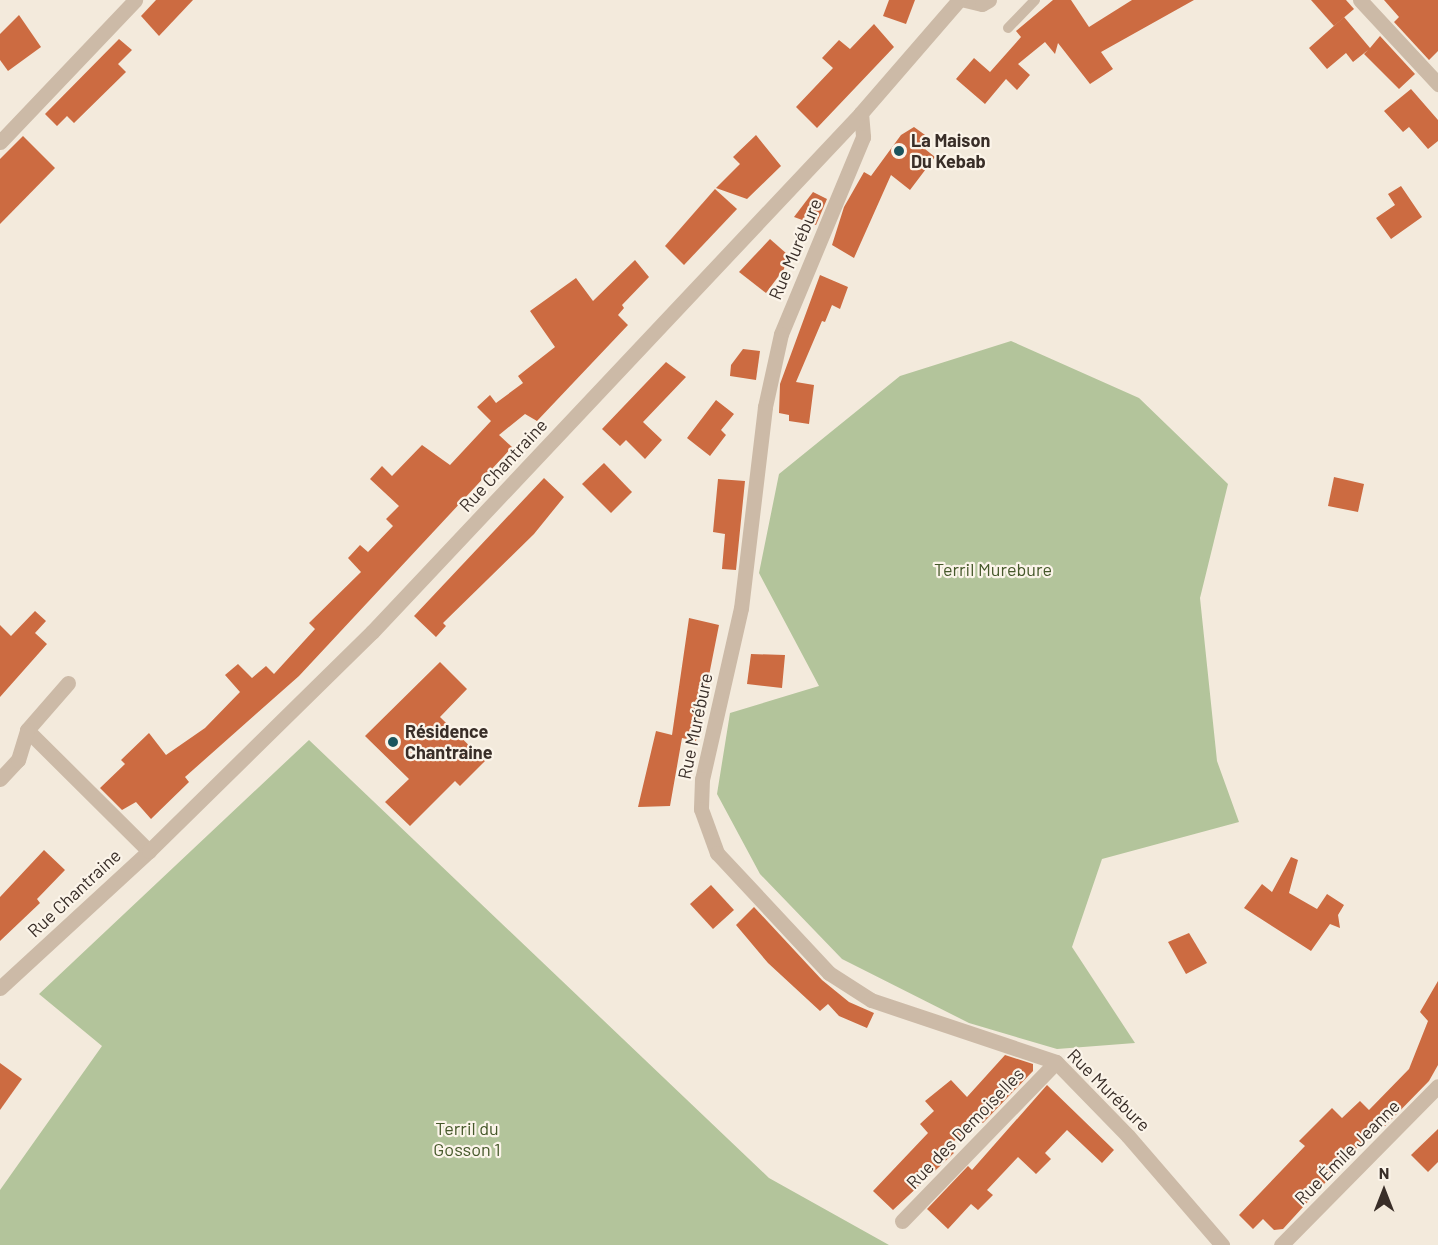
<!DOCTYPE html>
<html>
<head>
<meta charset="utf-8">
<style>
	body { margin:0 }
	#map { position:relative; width:1438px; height:1245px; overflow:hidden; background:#f3eadc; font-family:Barlow,sans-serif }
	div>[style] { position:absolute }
	.green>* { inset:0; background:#b3c49b }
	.building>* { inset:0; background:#cc6b41 }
	.service>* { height:10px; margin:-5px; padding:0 5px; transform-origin:5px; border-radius:5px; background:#ccbaa7 }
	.minor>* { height:15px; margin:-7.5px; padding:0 7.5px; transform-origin:7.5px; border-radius:7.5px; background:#ccbaa7 }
	.tertiary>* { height:15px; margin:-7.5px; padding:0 7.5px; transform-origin:7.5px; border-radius:7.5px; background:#ccbaa7 }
	.dots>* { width:16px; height:16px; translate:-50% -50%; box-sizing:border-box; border:3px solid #fbf4e9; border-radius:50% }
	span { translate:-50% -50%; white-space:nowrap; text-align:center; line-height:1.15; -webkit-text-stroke:4.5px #fbf4e9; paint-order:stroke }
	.poi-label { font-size:18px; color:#392e28; font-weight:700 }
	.left { translate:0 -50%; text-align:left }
	.street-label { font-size:18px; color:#392e28 }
	.park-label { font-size:18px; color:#45582a }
	.north { position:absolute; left:1354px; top:1161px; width:60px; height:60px; -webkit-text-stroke:4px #fbf4e9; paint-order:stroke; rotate:0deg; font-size:16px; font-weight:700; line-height:24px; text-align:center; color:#392e28 }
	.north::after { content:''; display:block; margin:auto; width:21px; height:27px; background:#392e28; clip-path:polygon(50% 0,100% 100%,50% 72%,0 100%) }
</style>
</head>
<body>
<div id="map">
	<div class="green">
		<div style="clip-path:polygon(1011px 341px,1139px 398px,1228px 484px,1200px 598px,1217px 761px,1239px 822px,1102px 859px,1072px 947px,1135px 1043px,1057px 1049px,969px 1023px,842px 959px,760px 874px,717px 794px,730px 713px,819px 686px,759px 573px,779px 474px,900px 376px)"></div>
		<div style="clip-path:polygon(309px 740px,769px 1178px,889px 1245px,0 1245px,0 1190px,102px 1046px,39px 994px)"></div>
	</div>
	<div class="building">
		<div style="clip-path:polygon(156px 0,193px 0,159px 36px,141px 16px)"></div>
		<div style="clip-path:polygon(889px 0,915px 0,906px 24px,883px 16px)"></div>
		<div style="clip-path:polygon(1053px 0,1071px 0,1089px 27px,1132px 0,1194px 0,1101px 52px,1113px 69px,1090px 84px,1058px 43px,1055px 54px,1045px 42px,1018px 64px,1030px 75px,1017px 90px,1006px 79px,985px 104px,956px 79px,974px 58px,990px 72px,1021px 37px,1016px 31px)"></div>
		<div style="clip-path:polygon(1311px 0,1346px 0,1354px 9px,1334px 26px)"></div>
		<div style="clip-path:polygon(1384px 0,1438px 0,1438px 51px,1429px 60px,1394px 22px,1399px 17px)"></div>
		<div style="clip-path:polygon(19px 15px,41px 47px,8px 71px,0 60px,0 34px)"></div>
		<div style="clip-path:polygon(1344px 17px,1370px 48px,1380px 36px,1415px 74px,1399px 89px,1364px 54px,1368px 50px,1353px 62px,1346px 53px,1327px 69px,1309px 48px)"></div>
		<div style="clip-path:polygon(874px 24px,894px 47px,817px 128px,796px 107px,833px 68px,822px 58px,839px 40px,850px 49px)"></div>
		<div style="clip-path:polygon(119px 39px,132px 50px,118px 64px,126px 72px,74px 123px,67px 116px,57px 126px,45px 114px)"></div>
		<div style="clip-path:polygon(1411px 89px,1438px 120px,1438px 141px,1428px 149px,1409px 127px,1403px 132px,1384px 111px)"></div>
		<div style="clip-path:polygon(914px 127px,932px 140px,925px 149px,935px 157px,910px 190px,891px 175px,854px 258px,832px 245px,844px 207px,864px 172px,871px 176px,901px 135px)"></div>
		<div style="clip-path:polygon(756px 135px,781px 166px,747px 199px,716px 188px,740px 164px,733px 157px)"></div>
		<div style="clip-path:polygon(23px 136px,55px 168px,0 224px,0 159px)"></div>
		<div style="clip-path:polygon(1401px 186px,1422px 217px,1391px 239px,1376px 218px,1395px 205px,1388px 194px)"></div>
		<div style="clip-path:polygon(715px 189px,737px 209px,684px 265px,665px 246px)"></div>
		<div style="clip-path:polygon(813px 192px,827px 199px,816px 225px,794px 217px)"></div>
		<div style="clip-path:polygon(770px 239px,787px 254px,784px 269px,766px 293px,739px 272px)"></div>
		<div style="clip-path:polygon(635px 260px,649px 277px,622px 305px,624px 308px,618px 315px,628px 325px,537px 421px,525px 414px,499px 435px,512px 447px,504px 456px,299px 676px,185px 777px,189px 782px,151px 819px,136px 802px,122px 810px,100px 788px,125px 764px,121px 760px,149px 733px,166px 755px,205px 728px,240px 692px,225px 675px,238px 664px,252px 678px,266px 666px,274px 674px,315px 629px,309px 623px,361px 572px,348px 558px,360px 545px,368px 552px,393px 526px,386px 519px,399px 506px,370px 479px,382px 466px,392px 476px,422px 445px,450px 465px,491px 421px,477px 407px,490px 395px,496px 403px,523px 383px,518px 376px,555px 347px,530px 311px,576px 278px,593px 301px)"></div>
		<div style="clip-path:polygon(820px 275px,848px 287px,840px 309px,832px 305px,825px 322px,822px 321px,796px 382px,814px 385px,809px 424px,789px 421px,789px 415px,779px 413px,780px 384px)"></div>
		<div style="clip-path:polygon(743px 349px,760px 351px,756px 380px,730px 376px,731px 365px)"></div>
		<div style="clip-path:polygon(666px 362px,686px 377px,643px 422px,662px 440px,645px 459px,626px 440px,620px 446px,602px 429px)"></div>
		<div style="clip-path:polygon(716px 400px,734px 414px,721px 430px,726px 435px,710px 456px,687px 438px)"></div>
		<div style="clip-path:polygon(604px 463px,632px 492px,611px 513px,582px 484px)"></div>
		<div style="clip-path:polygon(1334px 477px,1364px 484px,1358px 512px,1328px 506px)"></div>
		<div style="clip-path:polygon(544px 478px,564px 497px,534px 534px,443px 623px,446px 626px,436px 637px,414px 616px)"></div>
		<div style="clip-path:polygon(718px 479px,745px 481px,736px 570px,722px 569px,725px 534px,713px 532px)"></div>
		<div style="clip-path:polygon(35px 611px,46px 621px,35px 633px,47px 644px,0 697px,0 625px,11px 636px)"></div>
		<div style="clip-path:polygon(689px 618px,719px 625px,696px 741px,682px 738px,670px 806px,638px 807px,656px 731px,672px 735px)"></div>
		<div style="clip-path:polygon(751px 654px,785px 655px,782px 688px,747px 684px)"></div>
		<div style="clip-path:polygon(440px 662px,467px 689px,440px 717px,485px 761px,460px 786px,455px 781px,410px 826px,385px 802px,409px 779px,365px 736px)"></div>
		<div style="clip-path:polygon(44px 850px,65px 870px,37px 899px,40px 903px,0 941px,0 897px)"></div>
		<div style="clip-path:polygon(1291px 857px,1298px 860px,1289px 893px,1317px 909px,1327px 894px,1344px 905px,1338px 915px,1340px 928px,1330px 924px,1311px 951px,1244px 908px,1262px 884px,1272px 892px)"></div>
		<div style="clip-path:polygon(711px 885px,734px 910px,713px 929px,690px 904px)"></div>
		<div style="clip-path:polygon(754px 907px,822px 980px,849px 1002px,874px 1013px,867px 1028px,839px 1016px,828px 1004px,820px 1011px,768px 963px,736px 925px)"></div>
		<div style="clip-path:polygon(1189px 933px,1207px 963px,1186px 974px,1168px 942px)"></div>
		<div style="clip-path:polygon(1438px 981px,1438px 1065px,1429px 1081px,1385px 1126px,1381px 1123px,1365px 1139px,1283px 1229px,1274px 1230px,1263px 1219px,1253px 1229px,1239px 1215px,1305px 1146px,1299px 1141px,1332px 1108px,1342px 1118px,1360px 1101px,1369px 1110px,1409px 1069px,1428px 1021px,1420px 1012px)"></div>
		<div style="clip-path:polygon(1005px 1055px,1033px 1064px,1033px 1071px,983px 1123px,979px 1120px,947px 1147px,954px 1153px,893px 1210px,873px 1191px,928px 1133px,920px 1124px,934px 1111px,925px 1101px,951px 1080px,967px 1097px)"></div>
		<div style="clip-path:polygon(0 1063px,22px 1079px,0 1110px)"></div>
		<div style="clip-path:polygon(1047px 1085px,1114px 1150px,1102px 1163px,1067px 1130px,1045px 1153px,1051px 1159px,1036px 1174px,1018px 1157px,987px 1190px,993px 1195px,978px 1210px,971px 1204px,948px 1229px,927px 1209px,968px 1166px,972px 1170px)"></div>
		<div style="clip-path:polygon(1438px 1129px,1438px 1162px,1428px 1172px,1411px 1155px)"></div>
	</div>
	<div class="service">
		<div style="left:1008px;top:28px;width:39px;rotate:-46deg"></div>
	</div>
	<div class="minor">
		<div style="left:1360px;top:0;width:115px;rotate:47.1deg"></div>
		<div style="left:861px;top:113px;width:24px;rotate:85deg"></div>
		<div style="left:863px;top:137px;width:213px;rotate:112.6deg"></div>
		<div style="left:781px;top:334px;width:75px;rotate:102.4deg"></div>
		<div style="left:765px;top:407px;width:202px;rotate:96.8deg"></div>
		<div style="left:741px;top:608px;width:175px;rotate:102.8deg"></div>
		<div style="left:702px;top:779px;width:30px;rotate:92deg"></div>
		<div style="left:701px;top:809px;width:47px;rotate:70deg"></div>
		<div style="left:717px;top:853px;width:164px;rotate:47deg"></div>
		<div style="left:829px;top:973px;width:50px;rotate:32.7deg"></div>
		<div style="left:871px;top:1000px;width:195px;rotate:18.5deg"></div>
		<div style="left:1056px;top:1062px;width:103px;rotate:45.8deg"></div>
		<div style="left:1128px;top:1136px;width:144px;rotate:49.2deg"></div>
		<div style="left:0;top:142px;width:196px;rotate:-46.4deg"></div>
		<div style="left:68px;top:683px;width:62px;rotate:131.1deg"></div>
		<div style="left:27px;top:730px;width:172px;rotate:44.8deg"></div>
		<div style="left:0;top:779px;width:26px;rotate:-47deg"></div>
		<div style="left:18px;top:760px;width:31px;rotate:-73deg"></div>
		<div style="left:902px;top:1221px;width:221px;rotate:-45.9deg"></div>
		<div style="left:1281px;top:1245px;width:223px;rotate:-45.4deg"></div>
	</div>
	<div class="tertiary">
		<div style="left:965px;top:0;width:17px;rotate:13deg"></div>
		<div style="left:982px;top:4px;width:8px;rotate:-30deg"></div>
		<div style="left:0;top:988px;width:202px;rotate:-42.6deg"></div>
		<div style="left:149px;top:851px;width:313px;rotate:-44.5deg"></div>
		<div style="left:372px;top:632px;width:713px;rotate:-46.7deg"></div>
		<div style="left:861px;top:113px;width:150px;rotate:-49.1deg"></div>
	</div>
	<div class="dots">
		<div style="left:899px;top:151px;background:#1b545d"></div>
		<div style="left:393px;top:742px;background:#1b545d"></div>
	</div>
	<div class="poi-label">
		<span class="left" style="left:911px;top:151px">La Maison<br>Du Kebab</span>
		<span class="left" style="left:405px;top:742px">Résidence<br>Chantraine</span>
	</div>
	<div class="street-label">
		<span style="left:795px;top:249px;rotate:-67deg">Rue Murébure</span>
		<span style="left:503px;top:465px;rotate:-47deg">Rue Chantraine</span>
		<span style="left:695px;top:726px;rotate:-78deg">Rue Murébure</span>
		<span style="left:74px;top:893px;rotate:-43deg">Rue Chantraine</span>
		<span style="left:1109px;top:1090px;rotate:45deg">Rue Murébure</span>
		<span style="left:965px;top:1128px;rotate:-46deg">Rue des Demoiselles</span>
		<span style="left:1347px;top:1152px;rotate:-45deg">Rue Émile Jeanne</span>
	</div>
	<div class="park-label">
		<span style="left:993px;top:569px">Terril Murebure</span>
		<span style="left:467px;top:1139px">Terril du<br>Gosson 1</span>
	</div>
	<div class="north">N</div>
</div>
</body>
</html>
